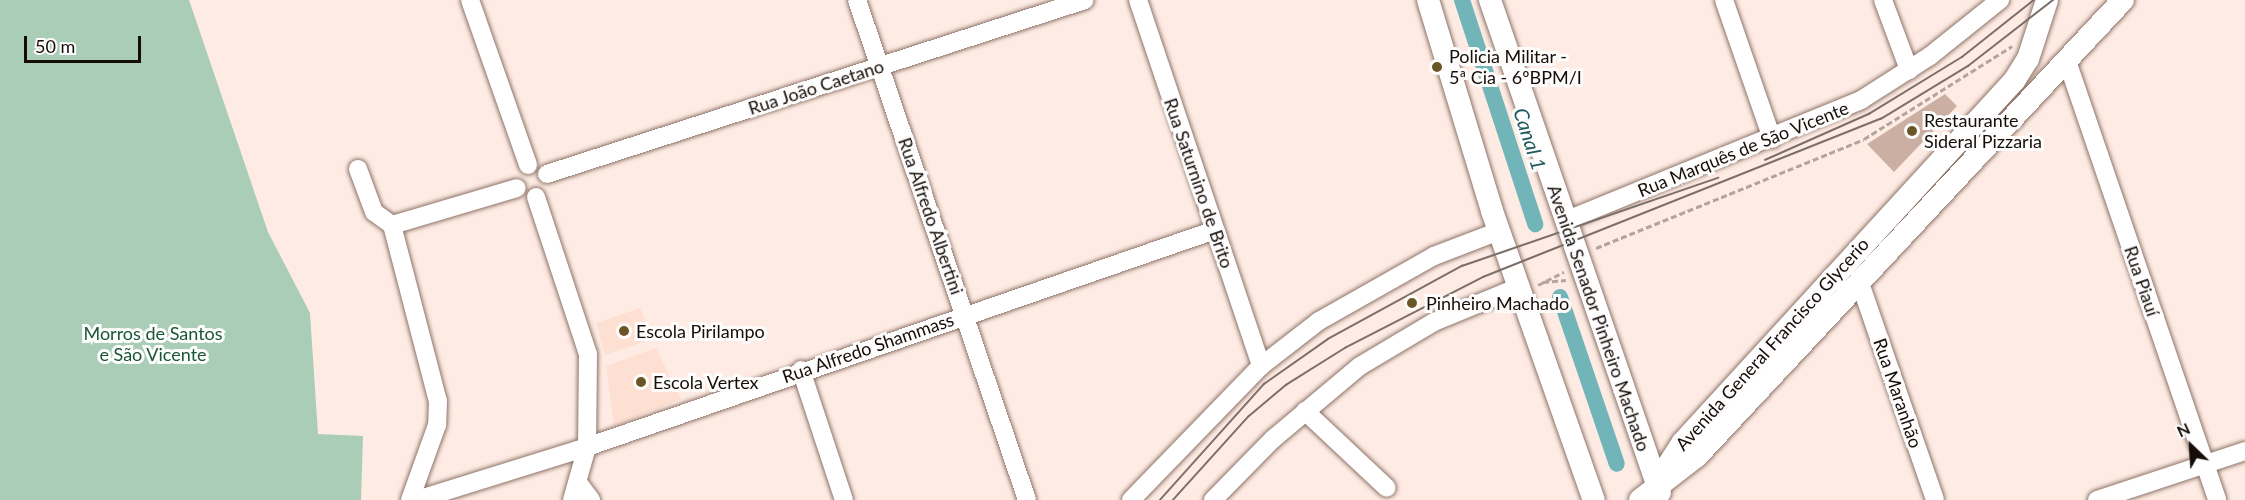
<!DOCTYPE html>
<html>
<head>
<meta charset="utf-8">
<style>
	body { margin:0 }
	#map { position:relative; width:2245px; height:500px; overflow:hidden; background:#feece4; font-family:Lato,sans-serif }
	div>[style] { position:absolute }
	.built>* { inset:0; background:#fee0d2 }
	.green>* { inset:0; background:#a9cdb7 }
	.canal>* { height:16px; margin:-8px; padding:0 8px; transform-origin:8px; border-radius:8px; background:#71b5b9 }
	.building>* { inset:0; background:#cbafa2 }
	.path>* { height:3px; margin-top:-1.5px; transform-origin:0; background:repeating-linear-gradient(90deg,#b3a49e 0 6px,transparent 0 9px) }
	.roads { filter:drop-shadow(0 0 2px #8e7368) drop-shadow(0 0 2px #8e7368) }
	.minor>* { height:18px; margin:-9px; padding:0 9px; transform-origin:9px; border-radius:9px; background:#fff }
	.major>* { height:22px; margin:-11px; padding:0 11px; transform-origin:11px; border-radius:11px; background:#fff }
	.tram>* { height:1.5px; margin:-0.75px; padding:0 0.75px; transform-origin:0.75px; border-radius:0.75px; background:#7c6f69 }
	.dots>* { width:16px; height:16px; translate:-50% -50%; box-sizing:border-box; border:3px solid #fdfdfd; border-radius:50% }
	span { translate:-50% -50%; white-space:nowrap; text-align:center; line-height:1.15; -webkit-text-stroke:6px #fdfdfd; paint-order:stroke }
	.poi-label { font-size:18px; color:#160d09 }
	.left { translate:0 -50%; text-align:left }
	.street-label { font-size:18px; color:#160d09 }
	.park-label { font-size:18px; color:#185539 }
	.water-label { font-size:20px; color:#1e585c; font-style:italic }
	.north { position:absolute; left:2161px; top:416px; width:60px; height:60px; -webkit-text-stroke:4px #fdfdfd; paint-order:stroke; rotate:335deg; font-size:16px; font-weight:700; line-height:24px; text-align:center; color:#160d09 }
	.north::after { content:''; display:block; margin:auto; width:21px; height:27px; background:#160d09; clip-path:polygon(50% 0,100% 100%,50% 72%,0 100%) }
	.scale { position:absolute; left:24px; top:36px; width:117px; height:27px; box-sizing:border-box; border:3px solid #160d09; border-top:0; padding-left:8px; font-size:18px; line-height:21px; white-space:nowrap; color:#160d09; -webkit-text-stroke:4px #fdfdfd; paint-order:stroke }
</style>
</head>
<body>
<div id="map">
	<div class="built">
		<div style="clip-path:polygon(640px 308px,652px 339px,605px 355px,596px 323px)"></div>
		<div style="clip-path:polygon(656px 348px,681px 399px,614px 426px,606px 366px)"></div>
	</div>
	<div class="green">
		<div style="clip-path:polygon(0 0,189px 0,268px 232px,310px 313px,318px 434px,363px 436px,361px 500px,0 500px)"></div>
	</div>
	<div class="canal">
		<div style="left:1462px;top:0;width:236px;rotate:71.9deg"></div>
		<div style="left:1560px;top:297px;width:176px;rotate:71.2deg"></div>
	</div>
	<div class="building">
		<div style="clip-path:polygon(1945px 94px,1957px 106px,1894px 172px,1867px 144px)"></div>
	</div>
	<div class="path">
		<div style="left:1596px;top:248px;width:289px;rotate:-22.1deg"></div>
		<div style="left:1864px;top:139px;width:175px;rotate:-32.1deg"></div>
		<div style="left:1543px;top:282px;width:23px;rotate:-5deg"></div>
		<div style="left:1538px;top:285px;width:29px;rotate:-27deg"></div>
	</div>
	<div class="roads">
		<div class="minor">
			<div style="left:470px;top:0;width:175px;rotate:70.6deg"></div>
			<div style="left:857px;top:0;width:528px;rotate:71.22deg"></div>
			<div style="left:1138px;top:0;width:386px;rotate:71.4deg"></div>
			<div style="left:1724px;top:0;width:147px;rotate:70.9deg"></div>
			<div style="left:1883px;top:0;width:75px;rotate:69.6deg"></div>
			<div style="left:2067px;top:61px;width:464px;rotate:71.1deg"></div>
			<div style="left:358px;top:169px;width:46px;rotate:69.6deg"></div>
			<div style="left:374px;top:212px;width:22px;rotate:36deg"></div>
			<div style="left:392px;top:225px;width:182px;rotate:75.4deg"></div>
			<div style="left:438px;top:401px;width:24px;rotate:92deg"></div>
			<div style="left:437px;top:425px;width:80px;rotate:109.8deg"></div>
			<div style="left:547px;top:174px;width:565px;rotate:-17.92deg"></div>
			<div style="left:536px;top:197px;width:165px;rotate:71.7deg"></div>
			<div style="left:588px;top:354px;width:93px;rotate:90.6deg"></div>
			<div style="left:587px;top:447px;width:55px;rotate:105.8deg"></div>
			<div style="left:1565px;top:221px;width:320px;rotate:-22.2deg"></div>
			<div style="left:1861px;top:100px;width:82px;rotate:-32.5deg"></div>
			<div style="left:1930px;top:56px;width:90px;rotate:-38.7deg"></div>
			<div style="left:392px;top:225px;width:130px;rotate:-16.5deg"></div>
			<div style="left:1861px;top:286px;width:226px;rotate:70.9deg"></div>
			<div style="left:801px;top:370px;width:137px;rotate:71.7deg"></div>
			<div style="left:1305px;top:411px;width:112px;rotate:43.2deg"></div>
			<div style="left:579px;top:484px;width:20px;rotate:53deg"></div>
			<div style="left:417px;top:500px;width:178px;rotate:-17.3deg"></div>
			<div style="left:587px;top:447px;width:664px;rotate:-19.06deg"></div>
			<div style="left:1131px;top:500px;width:187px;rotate:-45.9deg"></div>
			<div style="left:1261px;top:366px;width:73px;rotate:-37.8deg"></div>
			<div style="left:1319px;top:321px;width:132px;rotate:-29.5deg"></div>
			<div style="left:1434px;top:256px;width:70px;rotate:-21deg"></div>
			<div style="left:1213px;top:500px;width:86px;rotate:-45.5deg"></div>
			<div style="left:1273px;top:439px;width:114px;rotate:-40deg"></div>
			<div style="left:1360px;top:366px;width:86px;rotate:-30.7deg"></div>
			<div style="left:1434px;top:322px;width:92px;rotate:-22.4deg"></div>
			<div style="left:2097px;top:500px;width:156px;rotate:-18.3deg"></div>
		</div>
		<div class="major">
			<div style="left:1428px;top:0;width:220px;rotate:73.1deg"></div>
			<div style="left:1492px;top:211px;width:306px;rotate:70.6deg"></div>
			<div style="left:1490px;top:0;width:521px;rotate:70.97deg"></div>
			<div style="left:1659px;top:479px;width:44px;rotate:-57deg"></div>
			<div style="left:1683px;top:442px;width:490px;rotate:-47.5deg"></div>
			<div style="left:2014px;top:81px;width:26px;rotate:-58deg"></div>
			<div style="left:2028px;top:59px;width:62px;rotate:-72.1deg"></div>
			<div style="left:1640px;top:500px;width:72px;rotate:-37.7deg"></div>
			<div style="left:1697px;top:456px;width:624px;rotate:-46.95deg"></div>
		</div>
	</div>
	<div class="tram">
		<div style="left:1765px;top:160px;width:114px;rotate:-23.9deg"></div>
		<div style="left:1869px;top:114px;width:109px;rotate:-31.5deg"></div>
		<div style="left:1962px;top:57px;width:92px;rotate:-38.4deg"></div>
		<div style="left:1160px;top:500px;width:156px;rotate:-48.1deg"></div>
		<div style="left:1264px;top:384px;width:78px;rotate:-35.1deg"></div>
		<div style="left:1328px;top:339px;width:153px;rotate:-28.6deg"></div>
		<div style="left:1462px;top:266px;width:271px;rotate:-19deg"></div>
		<div style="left:1173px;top:500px;width:113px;rotate:-47.9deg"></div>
		<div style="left:1249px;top:416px;width:48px;rotate:-40deg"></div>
		<div style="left:1286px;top:385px;width:70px;rotate:-32.1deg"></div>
		<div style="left:1345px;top:348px;width:155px;rotate:-27.2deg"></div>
		<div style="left:1483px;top:277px;width:428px;rotate:-21.7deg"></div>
		<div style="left:1881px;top:119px;width:102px;rotate:-31.3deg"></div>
		<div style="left:1968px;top:66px;width:108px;rotate:-37.8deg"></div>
	</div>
	<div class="dots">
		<div style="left:1437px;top:67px;background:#6c5525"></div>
		<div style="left:1912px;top:131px;background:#6c5525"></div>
		<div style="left:1412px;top:303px;background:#6c5525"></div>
		<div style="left:624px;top:331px;background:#6c5525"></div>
		<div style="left:641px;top:382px;background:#6c5525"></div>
	</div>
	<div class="poi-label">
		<span class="left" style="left:1449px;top:67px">Policia Militar -<br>5ª Cia - 6ºBPM/I</span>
		<span class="left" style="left:1924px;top:131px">Restaurante<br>Sideral Pizzaria</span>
		<span class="left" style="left:1426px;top:303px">Pinheiro Machado</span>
		<span class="left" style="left:636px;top:331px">Escola Pirilampo</span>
		<span class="left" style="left:653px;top:382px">Escola Vertex</span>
	</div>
	<div class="street-label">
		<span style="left:816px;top:87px;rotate:-18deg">Rua João Caetano</span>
		<span style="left:1743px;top:149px;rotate:-22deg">Rua Marquês de São Vicente</span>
		<span style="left:1199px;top:183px;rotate:71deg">Rua Saturnino de Brito</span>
		<span style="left:931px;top:216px;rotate:71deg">Rua Alfredo Albertini</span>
		<span style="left:2142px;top:281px;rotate:71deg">Rua Piauí</span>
		<span style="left:1599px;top:318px;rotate:71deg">Avenida Senador Pinheiro Machado</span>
		<span style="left:1772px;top:344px;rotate:-48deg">Avenida General Francisco Glycerio</span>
		<span style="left:868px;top:348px;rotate:-19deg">Rua Alfredo Shammass</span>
		<span style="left:1898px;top:393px;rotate:71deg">Rua Maranhão</span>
	</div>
	<div class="park-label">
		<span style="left:153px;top:344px">Morros de Santos<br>e São Vicente</span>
	</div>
	<div class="water-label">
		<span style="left:1530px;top:139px;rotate:72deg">Canal 1</span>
	</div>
	<div class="north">N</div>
	<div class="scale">50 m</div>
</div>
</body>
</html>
